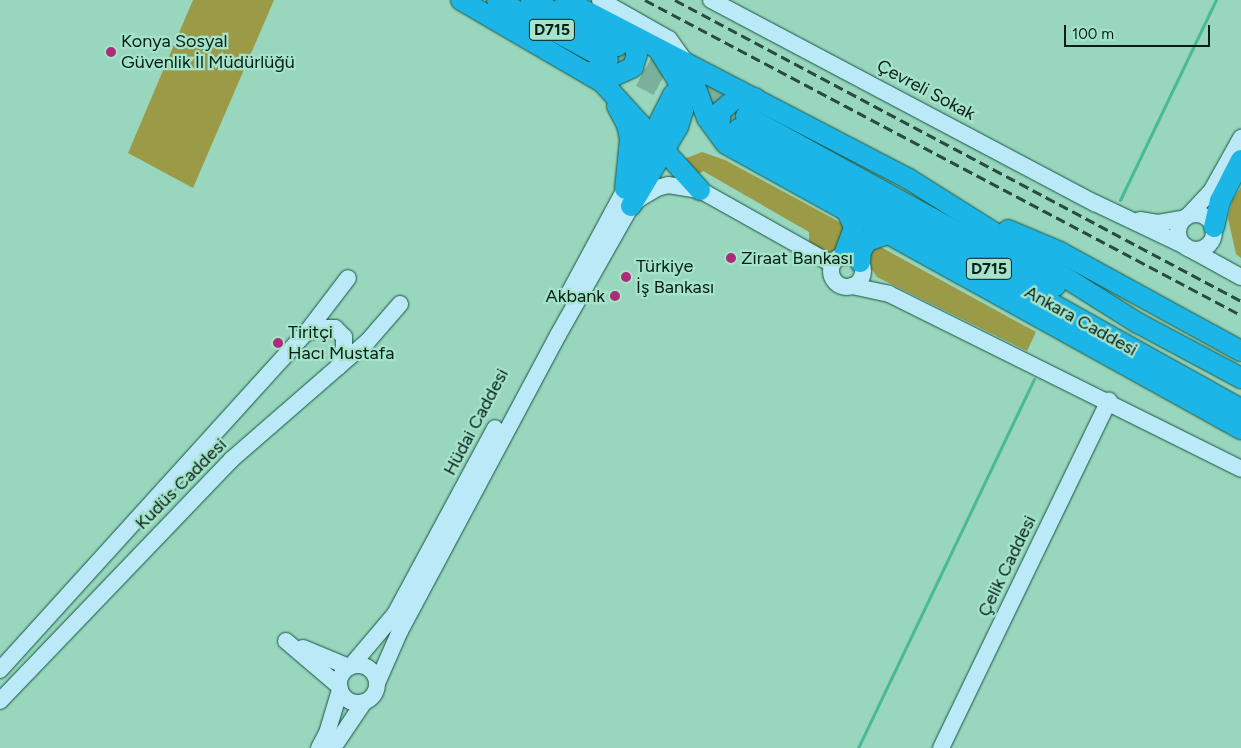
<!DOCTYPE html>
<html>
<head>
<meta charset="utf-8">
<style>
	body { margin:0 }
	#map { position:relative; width:1241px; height:748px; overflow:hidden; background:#99d6be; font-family:Figtree,sans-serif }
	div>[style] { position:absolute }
	.green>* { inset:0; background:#9b9a47 }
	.stream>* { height:3px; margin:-1.5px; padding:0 1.5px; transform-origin:1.5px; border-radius:1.5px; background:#48ba95 }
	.highway-tunnel>* { height:20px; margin-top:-10px; transform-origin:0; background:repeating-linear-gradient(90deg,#7bb19c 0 20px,transparent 0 30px) }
	.roads { filter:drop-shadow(0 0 1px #155541) drop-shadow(0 0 1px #155541) }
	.secondary>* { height:16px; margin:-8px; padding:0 8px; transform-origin:8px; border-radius:8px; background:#bbe9f8 }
	.secondary>.ring { margin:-8px; padding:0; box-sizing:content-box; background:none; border:16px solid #bbe9f8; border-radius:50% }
	.highway>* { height:20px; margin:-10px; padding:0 10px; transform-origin:10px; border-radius:10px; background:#1bb5e8 }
	.rail>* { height:3px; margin-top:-1.5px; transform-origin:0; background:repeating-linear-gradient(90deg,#294b3f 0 10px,transparent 0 15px) }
	.dots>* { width:14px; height:14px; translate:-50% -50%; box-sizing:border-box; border:2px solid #a5e3cb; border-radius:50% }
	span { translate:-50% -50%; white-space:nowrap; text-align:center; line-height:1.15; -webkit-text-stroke:4.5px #a5e3cb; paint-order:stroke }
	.shield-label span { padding:1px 4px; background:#a5e3cb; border:1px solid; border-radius:4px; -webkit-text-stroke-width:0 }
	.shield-label { font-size:16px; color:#051e16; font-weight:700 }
	.poi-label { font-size:18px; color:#051e16 }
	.left { translate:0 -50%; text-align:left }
	.right { translate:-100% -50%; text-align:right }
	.street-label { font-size:18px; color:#051e16 }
	.scale { position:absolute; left:1064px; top:25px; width:146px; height:22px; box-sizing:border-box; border:2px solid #051e16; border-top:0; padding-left:6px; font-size:15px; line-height:18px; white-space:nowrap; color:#051e16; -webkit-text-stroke:4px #a5e3cb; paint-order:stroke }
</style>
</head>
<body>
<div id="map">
	<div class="green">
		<div style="clip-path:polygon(193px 0,274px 0,193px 188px,128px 153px)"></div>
		<div style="clip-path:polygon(702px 152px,725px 160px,847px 226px,842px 244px,828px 258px,809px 246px,809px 232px,703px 171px,693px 178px,679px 161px)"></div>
		<div style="clip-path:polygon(1241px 187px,1241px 258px,1236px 254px,1228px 218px,1232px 201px)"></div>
		<div style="clip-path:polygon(877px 245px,1036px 332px,1027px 351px,877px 277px,868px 264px,869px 255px)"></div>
	</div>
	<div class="stream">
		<div style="left:1120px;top:200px;width:222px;rotate:-64.4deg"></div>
		<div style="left:858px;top:748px;width:409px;rotate:-64.5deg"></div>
	</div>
	<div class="highway-tunnel">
		<div style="left:622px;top:49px;width:141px;rotate:28.4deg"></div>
		<div style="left:614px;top:63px;width:84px;rotate:27.8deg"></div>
	</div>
	<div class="roads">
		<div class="secondary">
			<div style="left:600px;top:0;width:79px;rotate:29.5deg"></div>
			<div style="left:669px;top:39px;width:31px;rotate:54deg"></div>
			<div style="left:711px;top:0;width:434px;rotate:27.9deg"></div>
			<div style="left:1095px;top:203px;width:100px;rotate:25.5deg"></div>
			<div class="ring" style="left:1178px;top:214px;width:20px;height:20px"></div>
			<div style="left:1188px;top:216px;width:35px;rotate:-47deg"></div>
			<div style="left:1212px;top:190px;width:60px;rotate:-60.9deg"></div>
			<div style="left:1140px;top:220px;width:18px;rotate:9deg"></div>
			<div style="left:1158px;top:223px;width:27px;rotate:-10deg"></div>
			<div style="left:1190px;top:249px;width:58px;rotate:28.8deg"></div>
			<div class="ring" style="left:831px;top:255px;width:16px;height:16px"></div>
			<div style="left:852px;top:286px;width:38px;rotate:12deg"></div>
			<div style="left:889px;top:294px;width:393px;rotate:26.4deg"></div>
			<div style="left:568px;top:295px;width:120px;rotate:-61.7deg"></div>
			<div style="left:306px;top:333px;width:15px;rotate:-20deg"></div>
			<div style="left:320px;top:328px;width:15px"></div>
			<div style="left:335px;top:328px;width:13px;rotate:45deg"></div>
			<div style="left:344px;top:337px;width:16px;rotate:90deg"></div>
			<div style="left:344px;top:353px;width:15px;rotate:113deg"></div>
			<div style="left:286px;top:641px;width:70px;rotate:40.3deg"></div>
			<div style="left:303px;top:648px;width:50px;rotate:22.4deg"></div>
			<div class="ring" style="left:339px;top:665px;width:22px;height:22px"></div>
			<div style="left:351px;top:666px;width:68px;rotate:-49.8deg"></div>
			<div style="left:395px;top:614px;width:211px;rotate:-61.7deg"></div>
			<div style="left:0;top:670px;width:455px;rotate:-47.8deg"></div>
			<div style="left:306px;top:333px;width:69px;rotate:-52.6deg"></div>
			<div style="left:378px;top:681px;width:55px;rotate:-66.3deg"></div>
			<div style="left:400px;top:631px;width:336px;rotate:-61.9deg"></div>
			<div style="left:558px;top:335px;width:148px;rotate:-60.5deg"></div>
			<div style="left:631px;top:206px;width:11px;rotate:-41deg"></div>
			<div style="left:639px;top:199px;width:21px;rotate:-31deg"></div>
			<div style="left:657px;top:188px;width:11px;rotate:-15deg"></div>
			<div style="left:668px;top:185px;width:32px;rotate:9deg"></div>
			<div style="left:700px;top:190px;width:151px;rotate:29.3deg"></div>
			<div style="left:0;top:701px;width:334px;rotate:-46.2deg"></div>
			<div style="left:231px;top:460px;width:181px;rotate:-41deg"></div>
			<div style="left:368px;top:341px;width:49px;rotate:-49.1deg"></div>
			<div style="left:319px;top:748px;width:17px;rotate:-62deg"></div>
			<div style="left:327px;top:733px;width:45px;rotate:-73.2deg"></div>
			<div style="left:333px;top:748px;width:55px;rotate:-56deg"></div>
			<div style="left:941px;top:748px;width:386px;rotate:-64.2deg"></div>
		</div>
		<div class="highway">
			<div style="left:461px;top:0;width:163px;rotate:30.2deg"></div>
			<div style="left:602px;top:82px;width:146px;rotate:47.8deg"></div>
			<div style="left:497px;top:0;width:126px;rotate:28.4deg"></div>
			<div style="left:531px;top:0;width:98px;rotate:28.1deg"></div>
			<div style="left:565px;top:0;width:388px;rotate:27.5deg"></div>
			<div style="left:909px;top:179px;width:271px;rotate:32.2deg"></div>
			<div style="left:1138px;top:323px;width:117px;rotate:28.1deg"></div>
			<div style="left:687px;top:64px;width:58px;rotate:69.7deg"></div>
			<div style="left:707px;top:118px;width:32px;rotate:54deg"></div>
			<div style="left:726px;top:144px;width:589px;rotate:28.96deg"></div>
			<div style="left:590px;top:72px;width:24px;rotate:9deg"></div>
			<div style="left:614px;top:76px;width:21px;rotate:-25deg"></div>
			<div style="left:633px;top:67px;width:14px;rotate:-73deg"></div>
			<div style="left:637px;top:54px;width:22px;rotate:-114deg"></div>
			<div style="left:617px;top:106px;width:21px;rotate:62deg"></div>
			<div style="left:627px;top:125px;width:14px;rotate:78deg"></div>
			<div style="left:630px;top:139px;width:50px;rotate:95.7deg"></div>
			<div style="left:746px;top:116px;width:353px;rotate:28.8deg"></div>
			<div style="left:738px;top:129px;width:576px;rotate:29.1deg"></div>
			<div style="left:724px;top:139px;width:11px;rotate:-117deg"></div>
			<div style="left:719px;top:129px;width:18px;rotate:-84deg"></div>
			<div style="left:721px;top:111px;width:18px;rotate:-41deg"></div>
			<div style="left:735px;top:99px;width:20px;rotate:-3deg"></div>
			<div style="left:632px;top:176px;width:91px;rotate:-63.2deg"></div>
			<div style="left:673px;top:95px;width:18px;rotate:-47deg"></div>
			<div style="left:631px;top:206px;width:92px;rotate:-59.3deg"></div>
			<div style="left:678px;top:127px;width:17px;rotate:-73deg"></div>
			<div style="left:683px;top:111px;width:30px;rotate:-99deg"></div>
			<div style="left:678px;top:81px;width:36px;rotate:-122deg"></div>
			<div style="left:1214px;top:227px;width:27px;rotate:-77deg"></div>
			<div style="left:1220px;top:201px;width:46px;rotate:-62.9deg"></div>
			<div style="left:1008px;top:230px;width:56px;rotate:22.9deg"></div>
			<div style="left:1060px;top:252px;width:206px;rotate:28.7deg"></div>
			<div style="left:844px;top:255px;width:30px;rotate:-70deg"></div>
			<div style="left:854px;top:227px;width:20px;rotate:-114deg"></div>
			<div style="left:860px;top:262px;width:11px;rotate:-85deg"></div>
			<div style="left:861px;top:251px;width:12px;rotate:-59deg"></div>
			<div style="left:867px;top:241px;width:24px;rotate:-19deg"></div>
		</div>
	</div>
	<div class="rail">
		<div style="left:645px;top:0;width:674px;rotate:27.86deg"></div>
		<div style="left:675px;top:0;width:641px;rotate:28deg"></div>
	</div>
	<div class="dots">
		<div style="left:111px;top:52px;background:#ac2c7a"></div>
		<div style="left:731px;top:258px;background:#ac2c7a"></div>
		<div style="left:626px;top:277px;background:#ac2c7a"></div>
		<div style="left:615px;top:296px;background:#ac2c7a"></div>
		<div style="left:278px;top:343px;background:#ac2c7a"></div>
	</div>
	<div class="shield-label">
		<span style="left:552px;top:30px">D715</span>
		<span style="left:989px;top:269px">D715</span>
	</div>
	<div class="poi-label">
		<span class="left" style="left:121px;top:52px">Konya Sosyal<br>Güvenlik İl Müdürlüğü</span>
		<span class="left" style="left:741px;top:258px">Ziraat Bankası</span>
		<span class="left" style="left:636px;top:277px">Türkiye<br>İş Bankası</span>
		<span class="right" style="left:605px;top:296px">Akbank</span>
		<span class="left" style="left:288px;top:343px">Tiritçi<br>Hacı Mustafa</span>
	</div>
	<div class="street-label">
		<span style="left:926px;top:90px;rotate:28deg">Çevreli Sokak</span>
		<span style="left:1081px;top:321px;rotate:29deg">Ankara Caddesi</span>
		<span style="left:476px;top:422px;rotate:-62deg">Hüdai Caddesi</span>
		<span style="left:181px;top:484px;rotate:-45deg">Kudüs Caddesi</span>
		<span style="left:1007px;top:566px;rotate:-64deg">Çelik Caddesi</span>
	</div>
	<div class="scale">100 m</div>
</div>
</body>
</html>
